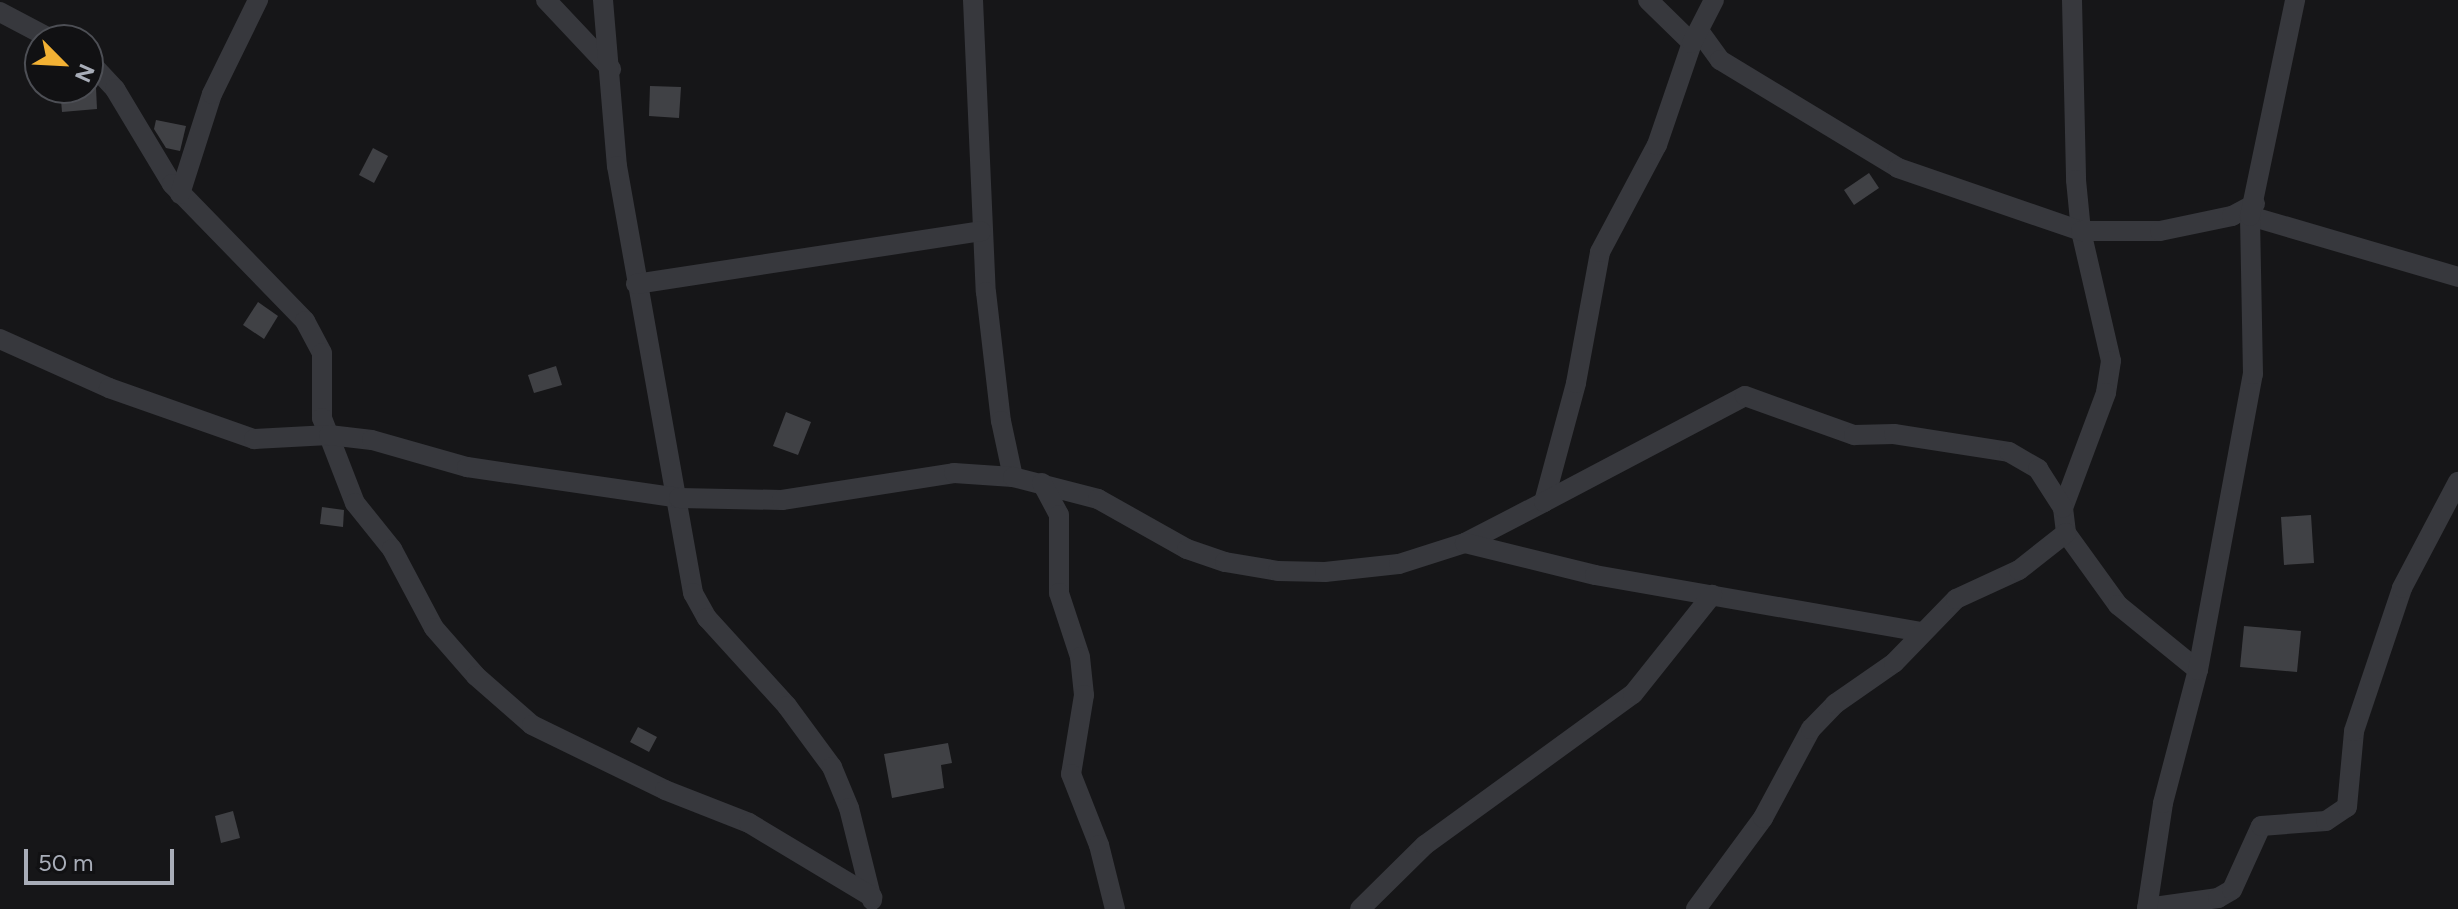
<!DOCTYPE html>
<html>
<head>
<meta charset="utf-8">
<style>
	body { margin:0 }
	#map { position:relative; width:2458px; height:909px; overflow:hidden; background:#161618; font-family:Figtree,sans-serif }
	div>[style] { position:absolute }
	.building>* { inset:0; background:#404145 }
	.street>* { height:20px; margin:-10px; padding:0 10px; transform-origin:10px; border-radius:10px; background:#37383d }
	span { translate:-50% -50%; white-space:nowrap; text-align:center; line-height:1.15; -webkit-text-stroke:8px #111113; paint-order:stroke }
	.north { position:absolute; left:24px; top:24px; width:80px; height:80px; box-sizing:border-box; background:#111113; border:2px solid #4d4f55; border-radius:50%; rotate:114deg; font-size:22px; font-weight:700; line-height:32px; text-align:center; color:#a8adb8 }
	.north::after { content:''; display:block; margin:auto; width:28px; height:36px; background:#f2b134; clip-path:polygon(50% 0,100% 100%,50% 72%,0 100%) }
	.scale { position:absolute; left:24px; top:849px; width:150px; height:36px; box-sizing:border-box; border:4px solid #a8adb8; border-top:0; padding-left:10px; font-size:24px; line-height:28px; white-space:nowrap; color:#a8adb8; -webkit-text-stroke:6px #111113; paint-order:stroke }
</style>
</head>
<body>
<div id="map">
	<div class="building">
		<div style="clip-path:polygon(650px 86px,681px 87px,679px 118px,649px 116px)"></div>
		<div style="clip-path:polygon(60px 88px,96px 88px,97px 109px,62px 112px)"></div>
		<div style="clip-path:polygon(156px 120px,186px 126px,180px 151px,166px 148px,154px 129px)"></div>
		<div style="clip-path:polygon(373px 148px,388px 156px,374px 183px,359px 175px)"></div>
		<div style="clip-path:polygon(1869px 173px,1879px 188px,1854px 205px,1844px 190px)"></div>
		<div style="clip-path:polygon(258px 302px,278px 316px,264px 339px,243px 325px)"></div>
		<div style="clip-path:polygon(556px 366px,562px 385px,534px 393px,528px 375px)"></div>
		<div style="clip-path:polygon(786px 412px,811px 422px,798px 455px,773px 446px)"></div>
		<div style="clip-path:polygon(322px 507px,344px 510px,343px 527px,320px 524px)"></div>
		<div style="clip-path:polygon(2311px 515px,2314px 563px,2284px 565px,2281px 517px)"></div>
		<div style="clip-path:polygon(2244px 626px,2301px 631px,2297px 672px,2240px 667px)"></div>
		<div style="clip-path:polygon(638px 727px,657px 737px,649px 752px,630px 742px)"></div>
		<div style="clip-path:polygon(948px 743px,952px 763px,941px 765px,944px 788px,892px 798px,884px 754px)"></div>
		<div style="clip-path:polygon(233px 811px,240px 838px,221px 843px,215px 816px)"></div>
	</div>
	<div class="street">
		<div style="left:546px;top:0;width:95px;rotate:46.7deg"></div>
		<div style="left:603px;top:0;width:167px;rotate:85.2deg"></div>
		<div style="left:617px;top:166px;width:434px;rotate:79.9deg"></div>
		<div style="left:693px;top:593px;width:29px;rotate:61deg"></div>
		<div style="left:707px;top:618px;width:119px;rotate:47.7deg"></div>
		<div style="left:787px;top:706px;width:76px;rotate:53.6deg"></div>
		<div style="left:832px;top:767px;width:44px;rotate:67.5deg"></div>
		<div style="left:849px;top:808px;width:95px;rotate:76deg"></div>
		<div style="left:973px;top:0;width:292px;rotate:87.5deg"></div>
		<div style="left:986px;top:292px;width:130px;rotate:83.4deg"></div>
		<div style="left:1001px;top:421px;width:57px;rotate:77.9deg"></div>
		<div style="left:1648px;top:0;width:62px;rotate:44.3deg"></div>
		<div style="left:2072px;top:0;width:180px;rotate:88.7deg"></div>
		<div style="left:2076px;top:180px;width:51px;rotate:84.4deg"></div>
		<div style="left:2081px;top:231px;width:133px;rotate:77deg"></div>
		<div style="left:2111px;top:361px;width:32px;rotate:99deg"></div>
		<div style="left:2106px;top:393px;width:123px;rotate:110.5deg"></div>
		<div style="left:2063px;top:508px;width:25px;rotate:83deg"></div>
		<div style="left:2066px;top:533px;width:89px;rotate:54.2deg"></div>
		<div style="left:2118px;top:605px;width:103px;rotate:39.1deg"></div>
		<div style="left:0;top:12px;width:60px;rotate:27.8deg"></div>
		<div style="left:1699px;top:31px;width:36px;rotate:54deg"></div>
		<div style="left:1720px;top:60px;width:208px;rotate:31.2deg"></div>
		<div style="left:1898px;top:168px;width:194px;rotate:19deg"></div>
		<div style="left:2081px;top:231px;width:79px"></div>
		<div style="left:2160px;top:231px;width:74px;rotate:-11.8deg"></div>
		<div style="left:2232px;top:216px;width:26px;rotate:-28deg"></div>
		<div style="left:88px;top:60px;width:40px;rotate:47deg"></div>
		<div style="left:115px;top:89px;width:111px;rotate:59deg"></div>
		<div style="left:172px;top:184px;width:191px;rotate:45.8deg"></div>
		<div style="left:305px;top:321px;width:36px;rotate:62deg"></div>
		<div style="left:322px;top:353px;width:65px;rotate:90deg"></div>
		<div style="left:322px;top:418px;width:91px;rotate:68.8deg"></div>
		<div style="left:355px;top:503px;width:59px;rotate:51.2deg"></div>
		<div style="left:392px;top:549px;width:89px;rotate:62deg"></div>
		<div style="left:434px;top:628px;width:64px;rotate:48.8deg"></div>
		<div style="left:476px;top:676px;width:74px;rotate:41.2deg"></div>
		<div style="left:532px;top:725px;width:148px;rotate:26deg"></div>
		<div style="left:665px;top:790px;width:90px;rotate:21.4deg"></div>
		<div style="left:749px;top:823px;width:144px;rotate:31deg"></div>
		<div style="left:180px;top:194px;width:105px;rotate:-72.3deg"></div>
		<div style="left:212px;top:94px;width:105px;rotate:-63.9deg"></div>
		<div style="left:2250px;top:216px;width:217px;rotate:16.3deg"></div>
		<div style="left:636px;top:284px;width:349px;rotate:-8.7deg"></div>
		<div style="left:0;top:339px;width:120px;rotate:24.2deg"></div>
		<div style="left:109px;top:388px;width:154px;rotate:19.4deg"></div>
		<div style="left:254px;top:439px;width:75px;rotate:-3.1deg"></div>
		<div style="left:329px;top:435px;width:43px;rotate:6.6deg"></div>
		<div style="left:372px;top:440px;width:99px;rotate:15.9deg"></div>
		<div style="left:467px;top:467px;width:214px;rotate:8.3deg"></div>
		<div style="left:679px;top:498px;width:103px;rotate:1.1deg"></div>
		<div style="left:782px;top:500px;width:174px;rotate:-8.9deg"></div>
		<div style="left:954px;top:473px;width:59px;rotate:3.9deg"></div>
		<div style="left:1013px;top:477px;width:88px;rotate:14.5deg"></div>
		<div style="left:1098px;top:499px;width:102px;rotate:29.3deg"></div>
		<div style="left:1187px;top:549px;width:40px;rotate:18.9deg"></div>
		<div style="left:1225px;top:562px;width:54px;rotate:9.6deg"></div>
		<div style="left:1278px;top:571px;width:47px;rotate:1.2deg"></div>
		<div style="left:1325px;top:572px;width:74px;rotate:-6.2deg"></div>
		<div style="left:1399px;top:564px;width:69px;rotate:-17.7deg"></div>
		<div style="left:1465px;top:543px;width:89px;rotate:-27.4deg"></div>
		<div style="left:1544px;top:502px;width:123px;rotate:-74.9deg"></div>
		<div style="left:1576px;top:383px;width:133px;rotate:-79.6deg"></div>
		<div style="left:1600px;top:252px;width:121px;rotate:-62deg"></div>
		<div style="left:1657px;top:145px;width:108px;rotate:-71.1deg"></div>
		<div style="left:1692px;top:43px;width:48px;rotate:-62.9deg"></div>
		<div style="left:1042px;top:483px;width:36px;rotate:62deg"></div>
		<div style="left:1059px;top:515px;width:78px;rotate:90deg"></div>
		<div style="left:1059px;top:593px;width:67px;rotate:71.8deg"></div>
		<div style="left:1080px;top:657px;width:38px;rotate:84deg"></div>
		<div style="left:1084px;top:695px;width:80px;rotate:99.3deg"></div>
		<div style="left:1071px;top:774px;width:76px;rotate:68.5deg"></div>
		<div style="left:1099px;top:845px;width:66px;rotate:76deg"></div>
		<div style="left:1544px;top:502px;width:227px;rotate:-27.8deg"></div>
		<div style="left:1745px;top:396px;width:116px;rotate:19.7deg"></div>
		<div style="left:1854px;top:435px;width:40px;rotate:-1.4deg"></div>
		<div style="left:1894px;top:434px;width:116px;rotate:8.9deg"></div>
		<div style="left:2009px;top:452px;width:34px;rotate:30deg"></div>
		<div style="left:2038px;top:469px;width:46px;rotate:57.3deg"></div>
		<div style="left:1465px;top:543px;width:134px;rotate:13.8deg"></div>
		<div style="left:1595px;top:575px;width:330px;rotate:9.9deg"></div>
		<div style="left:2147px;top:908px;width:72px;rotate:-8deg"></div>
		<div style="left:2218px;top:898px;width:16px;rotate:-30deg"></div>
		<div style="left:2232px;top:890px;width:70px;rotate:-65.6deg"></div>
		<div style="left:2261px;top:826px;width:65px;rotate:-4.4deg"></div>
		<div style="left:2326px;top:821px;width:25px;rotate:-34deg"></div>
		<div style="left:2347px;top:807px;width:76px;rotate:-84.7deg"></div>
		<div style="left:2354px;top:731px;width:151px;rotate:-71.4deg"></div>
		<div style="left:2402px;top:588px;width:120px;rotate:-62.2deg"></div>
		<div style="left:1360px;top:909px;width:91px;rotate:-44.6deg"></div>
		<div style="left:1425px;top:845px;width:257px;rotate:-36deg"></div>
		<div style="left:1633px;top:694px;width:127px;rotate:-51.4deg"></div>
		<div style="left:1696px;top:909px;width:113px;rotate:-53.6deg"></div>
		<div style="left:1763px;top:818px;width:101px;rotate:-61.7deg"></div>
		<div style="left:1811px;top:729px;width:35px;rotate:-46deg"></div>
		<div style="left:1835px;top:704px;width:72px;rotate:-34.8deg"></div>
		<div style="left:1894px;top:663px;width:89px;rotate:-45.9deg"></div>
		<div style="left:1956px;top:599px;width:69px;rotate:-24.7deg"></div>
		<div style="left:2019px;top:570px;width:60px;rotate:-38.2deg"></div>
		<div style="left:2147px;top:909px;width:107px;rotate:-81.4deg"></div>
		<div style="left:2163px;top:803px;width:138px;rotate:-75.3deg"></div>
		<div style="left:2198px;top:670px;width:301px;rotate:-79.5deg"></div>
		<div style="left:2253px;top:374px;width:158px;rotate:-91.1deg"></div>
		<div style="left:2250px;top:216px;width:221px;rotate:-78.2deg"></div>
	</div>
	<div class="north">N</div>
	<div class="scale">50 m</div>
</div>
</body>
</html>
